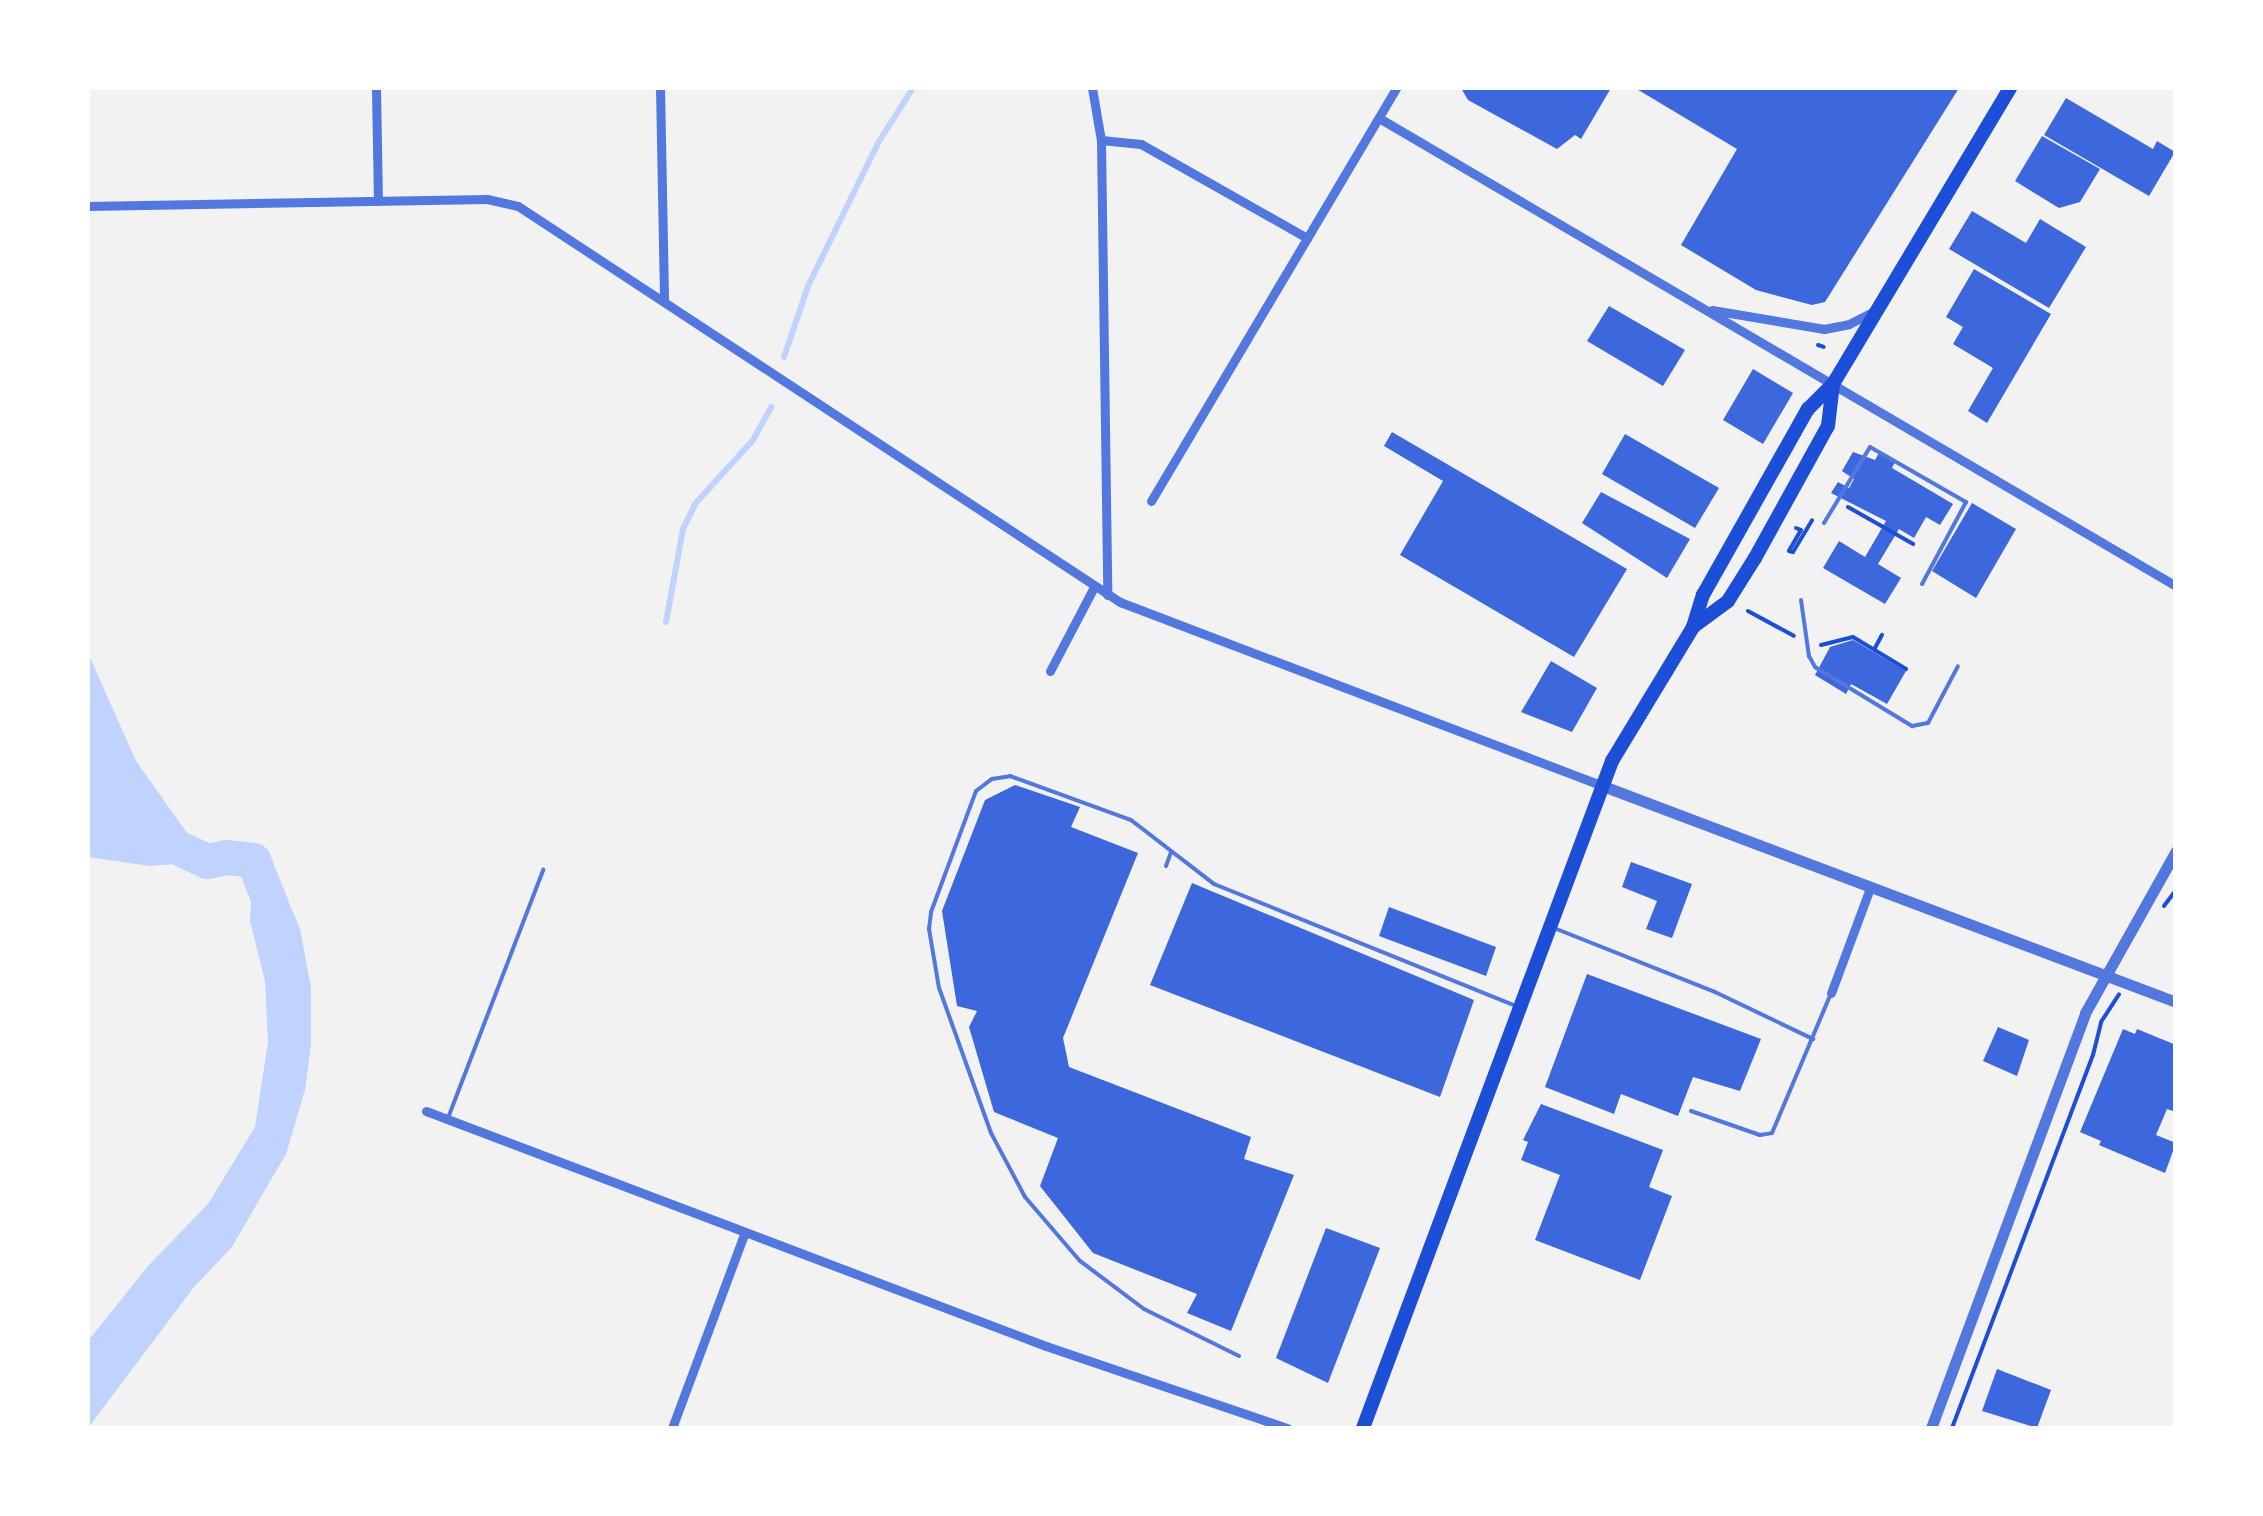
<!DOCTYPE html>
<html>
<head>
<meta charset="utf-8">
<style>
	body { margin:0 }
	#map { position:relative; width:2263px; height:1516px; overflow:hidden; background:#f2f2f2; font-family:Commissioner,sans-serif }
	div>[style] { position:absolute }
	.water>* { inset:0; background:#bfd3fe }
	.stream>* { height:6px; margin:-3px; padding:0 3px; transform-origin:3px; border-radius:3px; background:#bfd3fe }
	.river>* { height:35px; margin:-17.5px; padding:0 17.5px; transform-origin:17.5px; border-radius:17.5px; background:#bfd3fe }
	.building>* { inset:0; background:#3d67dc }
	.path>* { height:4px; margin:-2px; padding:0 2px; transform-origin:2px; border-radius:2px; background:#1d4ed8 }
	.service>* { height:4px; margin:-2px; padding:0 2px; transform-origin:2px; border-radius:2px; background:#5277de }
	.minor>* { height:9px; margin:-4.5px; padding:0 4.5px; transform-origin:4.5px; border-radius:4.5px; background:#5277de }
	.tertiary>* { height:11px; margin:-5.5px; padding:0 5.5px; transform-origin:5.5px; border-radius:5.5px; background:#5277de }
	.primary>* { height:14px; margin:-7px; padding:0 7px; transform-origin:7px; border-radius:7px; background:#1d4ed8 }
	span { translate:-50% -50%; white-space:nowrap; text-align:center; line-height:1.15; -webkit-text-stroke:8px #fff; paint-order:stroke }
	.frame { position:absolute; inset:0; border:90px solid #fff; pointer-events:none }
</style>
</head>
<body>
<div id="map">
	<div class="water">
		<div style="clip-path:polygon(88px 653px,136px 761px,207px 861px,150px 866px,88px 857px)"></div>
		<div style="clip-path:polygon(253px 860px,276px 871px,300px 929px,311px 987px,311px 1045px,305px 1090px,286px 1154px,232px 1247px,194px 1287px,88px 1428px,88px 1341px,148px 1266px,208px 1204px,255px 1127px,268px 1042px,265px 981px,250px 921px)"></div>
	</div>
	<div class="stream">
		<div style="left:784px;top:357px;width:75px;rotate:-71.3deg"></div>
		<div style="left:808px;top:286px;width:159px;rotate:-63.9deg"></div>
		<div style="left:878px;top:143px;width:65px;rotate:-57.5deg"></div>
		<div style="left:666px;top:622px;width:95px;rotate:-79.6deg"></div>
		<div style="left:683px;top:529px;width:28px;rotate:-64deg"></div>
		<div style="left:695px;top:504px;width:86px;rotate:-47.8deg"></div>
		<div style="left:753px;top:440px;width:38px;rotate:-61deg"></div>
	</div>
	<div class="river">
		<div style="left:166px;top:842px;width:45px;rotate:24.9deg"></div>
		<div style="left:207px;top:861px;width:19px;rotate:-12deg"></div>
		<div style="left:226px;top:857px;width:27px;rotate:6deg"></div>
		<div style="left:253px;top:860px;width:46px;rotate:68.4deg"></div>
	</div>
	<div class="building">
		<div style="clip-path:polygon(1461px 88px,1611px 88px,1581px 139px,1575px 135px,1557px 149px,1468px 100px)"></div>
		<div style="clip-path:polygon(1635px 88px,1959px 88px,1825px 302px,1812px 305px,1756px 290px,1681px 245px,1737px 149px)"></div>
		<div style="clip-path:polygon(2066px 98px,2153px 149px,2157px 141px,2175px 152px,2149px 196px,2044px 135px)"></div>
		<div style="clip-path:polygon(2042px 136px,2100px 169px,2080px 202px,2059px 208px,2015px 181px)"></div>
		<div style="clip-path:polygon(1972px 211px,2026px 243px,2040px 219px,2086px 247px,2049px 308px,1949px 249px)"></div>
		<div style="clip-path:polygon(1974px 269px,2051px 314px,1987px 423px,1968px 411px,1993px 368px,1953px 344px,1963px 327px,1946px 317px)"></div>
		<div style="clip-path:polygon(1609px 306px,1685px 350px,1663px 386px,1587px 341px)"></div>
		<div style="clip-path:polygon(1753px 369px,1793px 393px,1763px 444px,1723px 420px)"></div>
		<div style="clip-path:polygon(1392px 432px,1627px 569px,1574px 657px,1400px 555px,1443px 481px,1384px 446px)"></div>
		<div style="clip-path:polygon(1625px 434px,1719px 488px,1695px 528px,1602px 474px)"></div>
		<div style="clip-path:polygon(1880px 451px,1896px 460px,1892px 468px,1953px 504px,1940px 525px,1926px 517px,1914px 538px,1899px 529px,1878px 564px,1901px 578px,1885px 604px,1823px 568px,1839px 541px,1865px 557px,1886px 521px,1831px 493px,1838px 482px,1849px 488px,1854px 479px,1842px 471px,1853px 452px,1875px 460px)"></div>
		<div style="clip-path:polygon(1601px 492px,1690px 539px,1667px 578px,1582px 523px)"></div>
		<div style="clip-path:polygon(1972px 503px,2016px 529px,1976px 598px,1932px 571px)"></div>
		<div style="clip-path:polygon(1853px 640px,1906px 671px,1887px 704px,1851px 684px,1846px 694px,1815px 675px,1830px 647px)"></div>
		<div style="clip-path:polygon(1551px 661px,1597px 688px,1572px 732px,1521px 712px)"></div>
		<div style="clip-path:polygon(1015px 785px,1080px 807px,1071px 827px,1138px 853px,1063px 1038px,1069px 1067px,1251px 1137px,1244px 1159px,1294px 1175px,1231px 1331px,1187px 1313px,1197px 1294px,1093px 1253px,1040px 1186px,1058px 1138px,994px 1112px,969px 1027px,977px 1011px,957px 1006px,942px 911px,985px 800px)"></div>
		<div style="clip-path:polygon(1631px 862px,1692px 884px,1672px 938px,1646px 929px,1657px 901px,1622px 887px)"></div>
		<div style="clip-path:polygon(1192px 883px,1474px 1000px,1440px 1097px,1150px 985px)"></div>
		<div style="clip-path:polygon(1389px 907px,1496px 947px,1486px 976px,1379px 936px)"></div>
		<div style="clip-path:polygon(1587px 974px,1761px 1039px,1740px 1091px,1693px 1077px,1678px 1116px,1621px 1094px,1614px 1114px,1545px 1087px)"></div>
		<div style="clip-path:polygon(1998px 1027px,2029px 1040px,2017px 1076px,1983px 1061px)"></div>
		<div style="clip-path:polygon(2123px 1029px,2135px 1034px,2137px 1029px,2176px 1045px,2176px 1112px,2167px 1109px,2156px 1135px,2176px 1143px,2165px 1173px,2099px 1145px,2101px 1141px,2080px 1132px)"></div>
		<div style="clip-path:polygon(1541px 1104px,1663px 1150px,1649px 1187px,1672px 1196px,1640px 1280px,1535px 1240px,1560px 1175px,1521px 1160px,1528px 1142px,1523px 1140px)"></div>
		<div style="clip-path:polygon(1326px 1228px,1380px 1248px,1328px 1383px,1276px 1358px)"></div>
		<div style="clip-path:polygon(1997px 1369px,2051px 1390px,2037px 1428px,1982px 1411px)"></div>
	</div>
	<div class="path">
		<div style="left:1818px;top:345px;width:6px;rotate:18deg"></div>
		<div style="left:1848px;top:507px;width:75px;rotate:29.6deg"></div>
		<div style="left:1796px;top:528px;width:5px;rotate:22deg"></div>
		<div style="left:1801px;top:530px;width:24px;rotate:120deg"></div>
		<div style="left:1789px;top:551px;width:4px;rotate:14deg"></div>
		<div style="left:1793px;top:552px;width:37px;rotate:-59deg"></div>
		<div style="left:1748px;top:611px;width:52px;rotate:28.5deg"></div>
		<div style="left:1821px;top:645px;width:33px;rotate:-14deg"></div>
		<div style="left:1853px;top:637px;width:62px;rotate:31.1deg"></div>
		<div style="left:1875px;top:648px;width:15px;rotate:-62deg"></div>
		<div style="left:2164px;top:906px;width:20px;rotate:-53deg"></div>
		<div style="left:1952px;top:1428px;width:399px;rotate:-69.3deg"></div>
		<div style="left:2093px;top:1055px;width:34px;rotate:-76deg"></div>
		<div style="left:2101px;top:1022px;width:33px;rotate:-57deg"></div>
	</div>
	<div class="service">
		<div style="left:1824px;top:523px;width:89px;rotate:-58.8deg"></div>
		<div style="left:1870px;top:447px;width:111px;rotate:29.8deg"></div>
		<div style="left:1966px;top:502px;width:93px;rotate:118.2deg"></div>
		<div style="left:1801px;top:600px;width:57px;rotate:81.9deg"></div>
		<div style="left:1809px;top:656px;width:13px;rotate:61deg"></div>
		<div style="left:1815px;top:667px;width:114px;rotate:31.3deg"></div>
		<div style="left:1912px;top:726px;width:16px;rotate:-11deg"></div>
		<div style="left:1928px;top:723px;width:64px;rotate:-62.2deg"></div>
		<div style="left:1166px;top:866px;width:15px;rotate:-70deg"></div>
		<div style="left:1554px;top:928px;width:173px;rotate:21.7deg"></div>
		<div style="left:1715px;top:992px;width:109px;rotate:25.6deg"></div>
		<div style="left:1691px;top:1111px;width:73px;rotate:19.2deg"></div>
		<div style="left:1760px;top:1135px;width:12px;rotate:-9deg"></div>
		<div style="left:1772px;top:1133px;width:149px;rotate:-67.1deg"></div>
		<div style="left:448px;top:1118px;width:266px;rotate:-69deg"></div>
		<div style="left:1239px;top:1356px;width:106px;rotate:-153.7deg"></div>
		<div style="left:1144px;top:1309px;width:80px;rotate:-143.1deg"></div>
		<div style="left:1080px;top:1261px;width:84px;rotate:-130.7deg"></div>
		<div style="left:1025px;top:1197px;width:72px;rotate:-118deg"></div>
		<div style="left:991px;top:1133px;width:154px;rotate:-109.7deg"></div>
		<div style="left:939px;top:988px;width:60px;rotate:-99.6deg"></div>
		<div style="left:929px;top:929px;width:17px;rotate:-83deg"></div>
		<div style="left:931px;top:912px;width:129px;rotate:-69.6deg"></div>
		<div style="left:976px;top:791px;width:20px;rotate:-37deg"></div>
		<div style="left:992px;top:779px;width:18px;rotate:-9deg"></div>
		<div style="left:1010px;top:776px;width:129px;rotate:20deg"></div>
		<div style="left:1131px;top:820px;width:105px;rotate:37.6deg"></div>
		<div style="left:1214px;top:884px;width:328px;rotate:22deg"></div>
	</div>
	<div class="minor">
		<div style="left:376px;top:88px;width:113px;rotate:89deg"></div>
		<div style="left:660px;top:88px;width:211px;rotate:88.9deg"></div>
		<div style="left:1092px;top:88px;width:53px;rotate:80.2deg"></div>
		<div style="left:1101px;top:140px;width:455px;rotate:89.2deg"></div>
		<div style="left:1379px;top:118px;width:924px;rotate:30.42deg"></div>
		<div style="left:1101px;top:140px;width:40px;rotate:5.7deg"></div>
		<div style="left:1141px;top:144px;width:191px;rotate:29.5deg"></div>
		<div style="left:88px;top:206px;width:399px;rotate:-1deg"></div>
		<div style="left:487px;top:199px;width:32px;rotate:13deg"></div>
		<div style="left:518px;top:206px;width:721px;rotate:33.34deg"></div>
		<div style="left:1120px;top:602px;width:517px;rotate:20.85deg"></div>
		<div style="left:1712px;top:310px;width:114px;rotate:9.6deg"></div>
		<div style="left:1824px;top:329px;width:25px;rotate:-11deg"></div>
		<div style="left:1849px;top:324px;width:28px;rotate:-27deg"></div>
		<div style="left:1151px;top:501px;width:480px;rotate:-59.3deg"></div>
		<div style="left:1050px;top:671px;width:95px;rotate:-62.4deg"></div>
		<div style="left:1831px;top:993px;width:112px;rotate:-69.6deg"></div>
		<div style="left:426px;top:1111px;width:663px;rotate:20.76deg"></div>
		<div style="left:1046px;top:1346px;width:255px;rotate:18.8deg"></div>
		<div style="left:672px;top:1428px;width:207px;rotate:-69.6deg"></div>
	</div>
	<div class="tertiary">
		<div style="left:1603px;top:786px;width:612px;rotate:20.65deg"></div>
		<div style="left:1931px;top:1428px;width:443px;rotate:-69.6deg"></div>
		<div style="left:2085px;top:1013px;width:186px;rotate:-60.7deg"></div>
	</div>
	<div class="primary">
		<div style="left:1693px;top:627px;width:44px;rotate:-36.6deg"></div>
		<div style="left:1728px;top:601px;width:51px;rotate:-57.9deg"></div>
		<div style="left:1755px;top:558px;width:151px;rotate:-61.1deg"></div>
		<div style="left:1828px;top:426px;width:42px;rotate:-83.2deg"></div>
		<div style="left:1363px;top:1428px;width:712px;rotate:-69.53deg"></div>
		<div style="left:1612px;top:761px;width:157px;rotate:-58.8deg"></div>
		<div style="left:1693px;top:627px;width:34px;rotate:-73deg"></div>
		<div style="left:1703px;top:595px;width:214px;rotate:-60.6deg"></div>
		<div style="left:1808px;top:409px;width:35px;rotate:-45deg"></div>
		<div style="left:1833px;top:384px;width:345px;rotate:-59.1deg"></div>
	</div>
	<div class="frame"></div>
</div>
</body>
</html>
